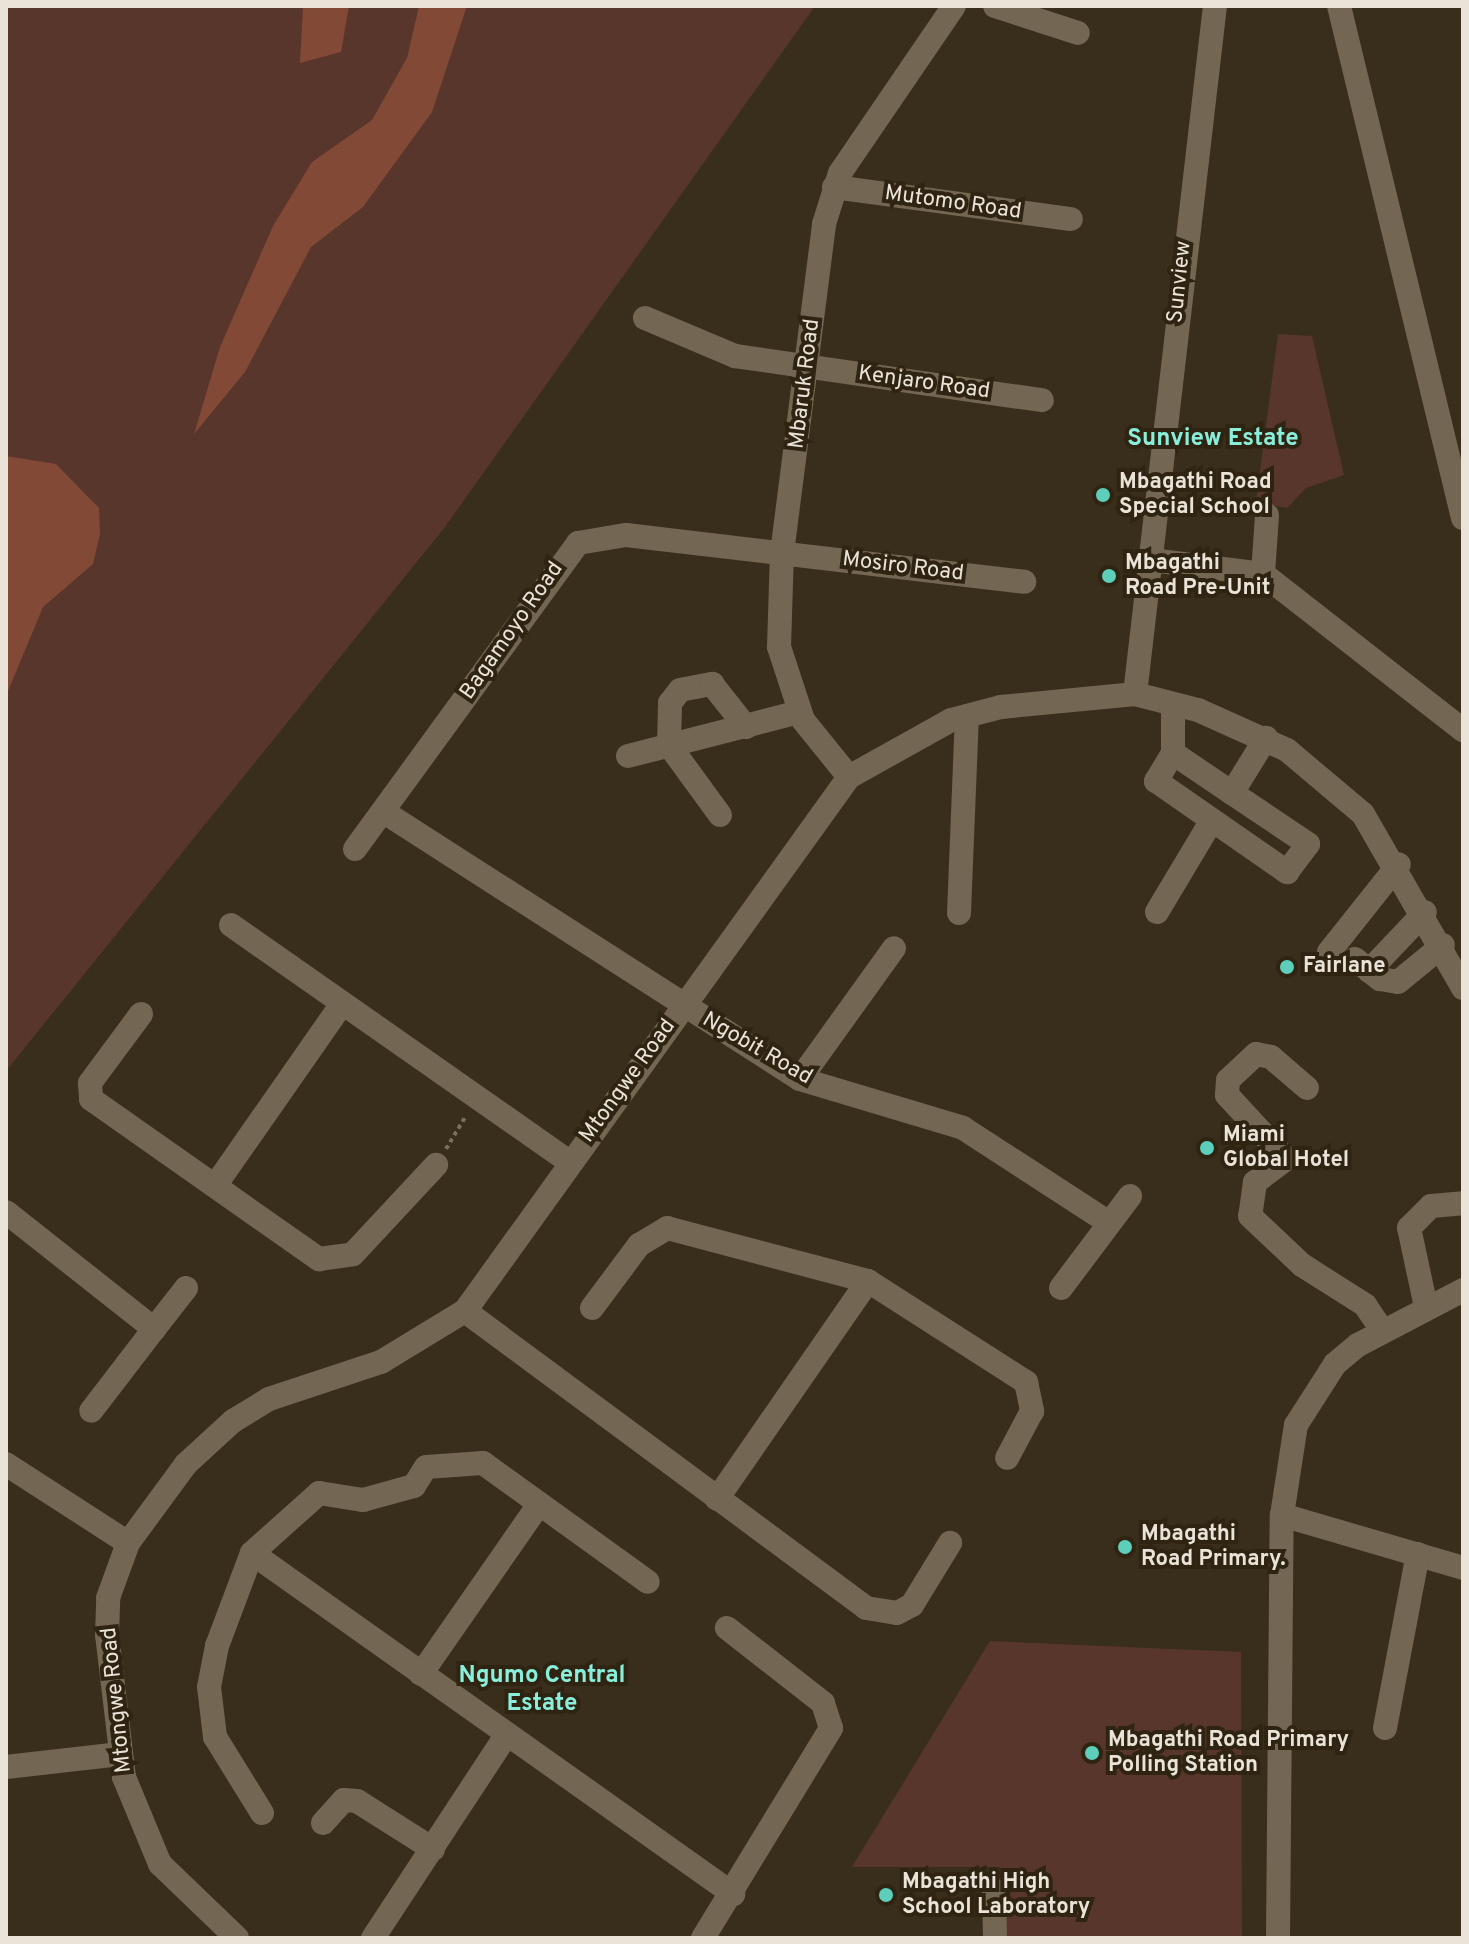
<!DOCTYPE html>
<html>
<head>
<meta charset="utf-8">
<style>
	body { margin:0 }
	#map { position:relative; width:1469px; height:1944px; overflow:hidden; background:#392e1b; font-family:Overpass,sans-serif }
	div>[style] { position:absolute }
	.green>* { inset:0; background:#58362b }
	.forest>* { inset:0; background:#824936 }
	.path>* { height:4px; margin-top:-2px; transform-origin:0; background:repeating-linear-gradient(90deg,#79705f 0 4px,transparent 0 8px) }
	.minor>* { height:24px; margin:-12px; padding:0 12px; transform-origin:12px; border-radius:12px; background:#736652 }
	.dots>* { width:22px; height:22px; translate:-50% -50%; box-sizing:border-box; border:4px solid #2f2412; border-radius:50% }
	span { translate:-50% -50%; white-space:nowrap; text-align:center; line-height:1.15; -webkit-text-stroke:8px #2f2412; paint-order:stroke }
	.street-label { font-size:22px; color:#eae3d8 }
	.poi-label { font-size:22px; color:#eae3d8; font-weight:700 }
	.left { translate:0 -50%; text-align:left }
	.neighbourhood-label { font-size:24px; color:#89efdb; font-weight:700 }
	.frame { position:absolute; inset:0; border:8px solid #eae3d8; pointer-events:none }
</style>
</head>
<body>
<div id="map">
	<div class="green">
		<div style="clip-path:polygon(6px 6px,815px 6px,445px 527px,6px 1071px)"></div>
		<div style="clip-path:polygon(1278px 334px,1312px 336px,1344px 475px,1306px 488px,1287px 508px,1256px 502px)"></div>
		<div style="clip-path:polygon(990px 1641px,1241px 1652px,1242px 1938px,1005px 1938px,1000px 1867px,852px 1867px)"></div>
	</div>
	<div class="forest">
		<div style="clip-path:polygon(303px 6px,349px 6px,341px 52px,300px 63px)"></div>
		<div style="clip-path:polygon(419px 6px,467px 6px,432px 112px,363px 207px,311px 247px,245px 372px,194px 434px,220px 347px,273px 226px,312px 162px,372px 120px,407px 58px)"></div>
		<div style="clip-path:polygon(6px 456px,56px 464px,99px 508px,100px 534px,93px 564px,43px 607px,6px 696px)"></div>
	</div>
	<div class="path">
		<div style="left:446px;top:1149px;width:39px;rotate:-59deg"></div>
	</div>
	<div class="minor">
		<div style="left:995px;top:6px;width:87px;rotate:18deg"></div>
		<div style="left:1339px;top:6px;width:527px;rotate:76.39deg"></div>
		<div style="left:834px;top:187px;width:239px;rotate:7.7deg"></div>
		<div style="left:645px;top:318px;width:98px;rotate:22.9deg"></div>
		<div style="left:735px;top:356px;width:310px;rotate:8.2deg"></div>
		<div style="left:1151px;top:560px;width:113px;rotate:7.1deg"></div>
		<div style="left:1263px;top:574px;width:254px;rotate:38deg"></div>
		<div style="left:1263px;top:574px;width:59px;rotate:-86.1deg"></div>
		<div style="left:1135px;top:694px;width:693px;rotate:-83.37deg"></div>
		<div style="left:1173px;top:753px;width:49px;rotate:-90deg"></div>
		<div style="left:628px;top:756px;width:177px;rotate:-14.4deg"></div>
		<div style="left:849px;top:777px;width:73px;rotate:-128.9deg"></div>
		<div style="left:803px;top:720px;width:77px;rotate:-108.2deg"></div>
		<div style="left:779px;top:647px;width:94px;rotate:-88.2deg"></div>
		<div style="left:782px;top:553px;width:332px;rotate:-82.7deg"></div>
		<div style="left:824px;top:224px;width:53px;rotate:-72.6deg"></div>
		<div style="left:840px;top:173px;width:202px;rotate:-55.7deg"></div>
		<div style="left:1232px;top:793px;width:71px;rotate:-145.9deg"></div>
		<div style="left:1173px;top:753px;width:33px;rotate:121deg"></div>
		<div style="left:1156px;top:781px;width:160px;rotate:34.8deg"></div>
		<div style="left:1287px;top:872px;width:35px;rotate:-53deg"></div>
		<div style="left:1308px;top:844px;width:92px;rotate:-146.1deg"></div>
		<div style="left:1232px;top:793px;width:65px;rotate:-58.3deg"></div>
		<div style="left:384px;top:812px;width:494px;rotate:32.7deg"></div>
		<div style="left:800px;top:1079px;width:170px;rotate:16.7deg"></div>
		<div style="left:963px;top:1128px;width:173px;rotate:33deg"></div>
		<div style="left:720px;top:815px;width:87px;rotate:-126.1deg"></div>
		<div style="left:669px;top:745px;width:42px;rotate:-88.6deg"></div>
		<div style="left:670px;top:703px;width:16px;rotate:-52deg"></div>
		<div style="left:680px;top:690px;width:33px;rotate:-11deg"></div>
		<div style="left:712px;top:684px;width:55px;rotate:51.7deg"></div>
		<div style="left:355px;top:849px;width:379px;rotate:-53.9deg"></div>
		<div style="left:578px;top:543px;width:49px;rotate:-9.5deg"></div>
		<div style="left:626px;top:535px;width:401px;rotate:6.7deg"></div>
		<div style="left:1157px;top:912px;width:107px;rotate:-59.1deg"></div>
		<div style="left:959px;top:913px;width:197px;rotate:-87.7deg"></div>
		<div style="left:231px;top:925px;width:414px;rotate:35deg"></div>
		<div style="left:1329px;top:952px;width:112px;rotate:-51.5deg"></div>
		<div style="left:1355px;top:959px;width:32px;rotate:39deg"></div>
		<div style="left:1380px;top:979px;width:18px;rotate:9deg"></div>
		<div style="left:1398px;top:982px;width:58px;rotate:-39.4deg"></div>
		<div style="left:1369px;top:971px;width:81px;rotate:-46.5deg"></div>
		<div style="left:141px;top:1014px;width:86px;rotate:126.5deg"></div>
		<div style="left:90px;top:1083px;width:16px;rotate:86deg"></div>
		<div style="left:91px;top:1099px;width:279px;rotate:35.1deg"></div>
		<div style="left:319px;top:1259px;width:34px;rotate:-8deg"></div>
		<div style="left:353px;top:1254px;width:122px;rotate:-47deg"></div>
		<div style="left:800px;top:1079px;width:161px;rotate:-54.3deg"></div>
		<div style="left:1307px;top:1088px;width:48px;rotate:-139.3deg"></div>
		<div style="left:1271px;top:1057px;width:15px;rotate:-169deg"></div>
		<div style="left:1256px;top:1054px;width:38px;rotate:137deg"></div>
		<div style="left:1228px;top:1080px;width:15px;rotate:94deg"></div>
		<div style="left:1227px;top:1095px;width:87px;rotate:47.3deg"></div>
		<div style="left:1286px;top:1159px;width:39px;rotate:143deg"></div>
		<div style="left:1255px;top:1182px;width:34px;rotate:98deg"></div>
		<div style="left:1250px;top:1216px;width:71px;rotate:43.3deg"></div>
		<div style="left:1302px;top:1265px;width:75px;rotate:32.4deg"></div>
		<div style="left:1365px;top:1305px;width:29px;rotate:56deg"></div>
		<div style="left:217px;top:1183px;width:215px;rotate:-55.1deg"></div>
		<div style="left:6px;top:1212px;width:189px;rotate:38.3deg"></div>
		<div style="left:154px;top:1329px;width:103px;rotate:127.5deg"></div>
		<div style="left:1061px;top:1288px;width:115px;rotate:-53.1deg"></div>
		<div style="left:1426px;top:1307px;width:81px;rotate:-102.1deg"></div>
		<div style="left:1409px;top:1228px;width:31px;rotate:-45deg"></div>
		<div style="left:1431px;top:1206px;width:32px;rotate:-5deg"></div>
		<div style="left:592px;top:1308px;width:79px;rotate:-53.3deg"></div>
		<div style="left:639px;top:1245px;width:33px;rotate:-31deg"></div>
		<div style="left:667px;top:1228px;width:208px;rotate:14.8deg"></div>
		<div style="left:868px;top:1281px;width:188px;rotate:32.6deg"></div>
		<div style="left:1026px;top:1382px;width:30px;rotate:78deg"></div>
		<div style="left:1032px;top:1411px;width:53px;rotate:118deg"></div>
		<div style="left:465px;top:1311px;width:499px;rotate:36.5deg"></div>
		<div style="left:866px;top:1608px;width:31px;rotate:9deg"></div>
		<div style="left:897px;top:1613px;width:17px;rotate:-28deg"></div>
		<div style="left:912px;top:1605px;width:73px;rotate:-58.5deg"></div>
		<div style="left:154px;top:1329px;width:52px;rotate:-52deg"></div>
		<div style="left:6px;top:1464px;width:145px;rotate:32.9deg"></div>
		<div style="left:717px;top:1499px;width:265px;rotate:-55.3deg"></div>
		<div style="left:1282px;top:1515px;width:189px;rotate:16.3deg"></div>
		<div style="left:252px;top:1553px;width:590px;rotate:35.33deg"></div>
		<div style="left:421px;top:1674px;width:207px;rotate:-55.2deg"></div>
		<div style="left:1385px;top:1728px;width:177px;rotate:-79.3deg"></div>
		<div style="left:6px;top:1767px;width:115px;rotate:-6.5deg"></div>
		<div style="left:262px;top:1813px;width:89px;rotate:-121.7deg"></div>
		<div style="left:215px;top:1737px;width:50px;rotate:-96.8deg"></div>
		<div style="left:209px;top:1687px;width:42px;rotate:-79deg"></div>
		<div style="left:217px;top:1646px;width:99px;rotate:-69.4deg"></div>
		<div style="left:252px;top:1553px;width:90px;rotate:-41.8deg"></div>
		<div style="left:319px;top:1493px;width:45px;rotate:9deg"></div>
		<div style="left:363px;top:1500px;width:53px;rotate:-15.4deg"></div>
		<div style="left:414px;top:1486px;width:22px;rotate:-58deg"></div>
		<div style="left:426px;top:1467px;width:57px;rotate:-4deg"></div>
		<div style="left:483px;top:1463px;width:203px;rotate:35.8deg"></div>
		<div style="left:323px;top:1823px;width:31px;rotate:-48deg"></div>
		<div style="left:344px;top:1800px;width:13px;rotate:4deg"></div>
		<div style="left:357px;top:1801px;width:90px;rotate:32.3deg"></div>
		<div style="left:994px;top:1890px;width:48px;rotate:88.8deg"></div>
		<div style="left:237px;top:1938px;width:107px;rotate:-136.1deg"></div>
		<div style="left:160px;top:1864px;width:94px;rotate:-112.5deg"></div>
		<div style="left:124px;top:1777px;width:143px;rotate:-96.8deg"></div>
		<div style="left:107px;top:1635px;width:37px;rotate:-88deg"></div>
		<div style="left:108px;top:1598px;width:59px;rotate:-70deg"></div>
		<div style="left:128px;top:1543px;width:98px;rotate:-53.7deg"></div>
		<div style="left:186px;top:1464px;width:64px;rotate:-42.5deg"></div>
		<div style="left:233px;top:1421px;width:42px;rotate:-31.4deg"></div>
		<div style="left:269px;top:1399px;width:118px;rotate:-18.3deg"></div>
		<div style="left:381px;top:1362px;width:98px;rotate:-31.3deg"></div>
		<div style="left:465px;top:1311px;width:658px;rotate:-54.28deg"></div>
		<div style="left:849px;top:777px;width:117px;rotate:-29.2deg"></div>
		<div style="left:951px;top:720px;width:52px;rotate:-14.6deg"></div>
		<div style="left:1001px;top:707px;width:135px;rotate:-5.5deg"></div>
		<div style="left:1135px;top:694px;width:65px;rotate:14.3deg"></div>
		<div style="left:1198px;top:710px;width:98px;rotate:24.2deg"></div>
		<div style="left:1287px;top:750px;width:99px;rotate:40.1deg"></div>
		<div style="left:1363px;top:814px;width:201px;rotate:60.1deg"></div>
		<div style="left:373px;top:1938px;width:244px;rotate:-56.7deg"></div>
		<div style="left:703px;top:1938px;width:246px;rotate:-58.6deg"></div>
		<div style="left:831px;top:1728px;width:26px;rotate:-108deg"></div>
		<div style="left:823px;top:1703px;width:122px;rotate:-142deg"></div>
		<div style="left:1278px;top:1938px;width:423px;rotate:-89.5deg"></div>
		<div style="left:1282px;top:1515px;width:91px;rotate:-81.2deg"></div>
		<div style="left:1296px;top:1425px;width:72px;rotate:-57.4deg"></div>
		<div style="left:1335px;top:1364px;width:30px;rotate:-40deg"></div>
		<div style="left:1358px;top:1345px;width:119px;rotate:-27.6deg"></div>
	</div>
	<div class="dots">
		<div style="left:1103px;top:495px;background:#5cceba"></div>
		<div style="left:1109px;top:576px;background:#5cceba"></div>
		<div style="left:1287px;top:967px;background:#5cceba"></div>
		<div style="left:1207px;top:1148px;background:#5cceba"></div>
		<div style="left:1125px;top:1547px;background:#5cceba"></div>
		<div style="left:1092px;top:1753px;background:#5cceba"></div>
		<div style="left:886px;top:1895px;background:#5cceba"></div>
	</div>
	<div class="street-label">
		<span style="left:953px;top:203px;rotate:8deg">Mutomo Road</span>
		<span style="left:1180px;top:282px;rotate:-84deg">Sunview</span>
		<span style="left:924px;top:383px;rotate:8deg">Kenjaro Road</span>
		<span style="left:805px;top:384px;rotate:-83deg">Mbaruk Road</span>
		<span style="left:903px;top:567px;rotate:7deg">Mosiro Road</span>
		<span style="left:512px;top:631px;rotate:-55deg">Bagamoyo Road</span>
		<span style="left:757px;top:1049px;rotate:30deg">Ngobit Road</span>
		<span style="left:628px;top:1081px;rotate:-54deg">Mtongwe Road</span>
		<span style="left:117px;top:1700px;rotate:-96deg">Mtongwe Road</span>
	</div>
	<div class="poi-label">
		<span class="left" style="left:1119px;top:495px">Mbagathi Road<br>Special School</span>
		<span class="left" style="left:1125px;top:576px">Mbagathi<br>Road Pre-Unit</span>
		<span class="left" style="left:1303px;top:967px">Fairlane</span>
		<span class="left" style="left:1223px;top:1148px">Miami<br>Global Hotel</span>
		<span class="left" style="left:1141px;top:1547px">Mbagathi<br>Road Primary.</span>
		<span class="left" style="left:1108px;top:1753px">Mbagathi Road Primary<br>Polling Station</span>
		<span class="left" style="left:902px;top:1895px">Mbagathi High<br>School Laboratory</span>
	</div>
	<div class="neighbourhood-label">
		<span style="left:1213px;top:440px">Sunview Estate</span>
		<span style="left:542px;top:1691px">Ngumo Central<br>Estate</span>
	</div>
	<div class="frame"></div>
</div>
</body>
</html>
